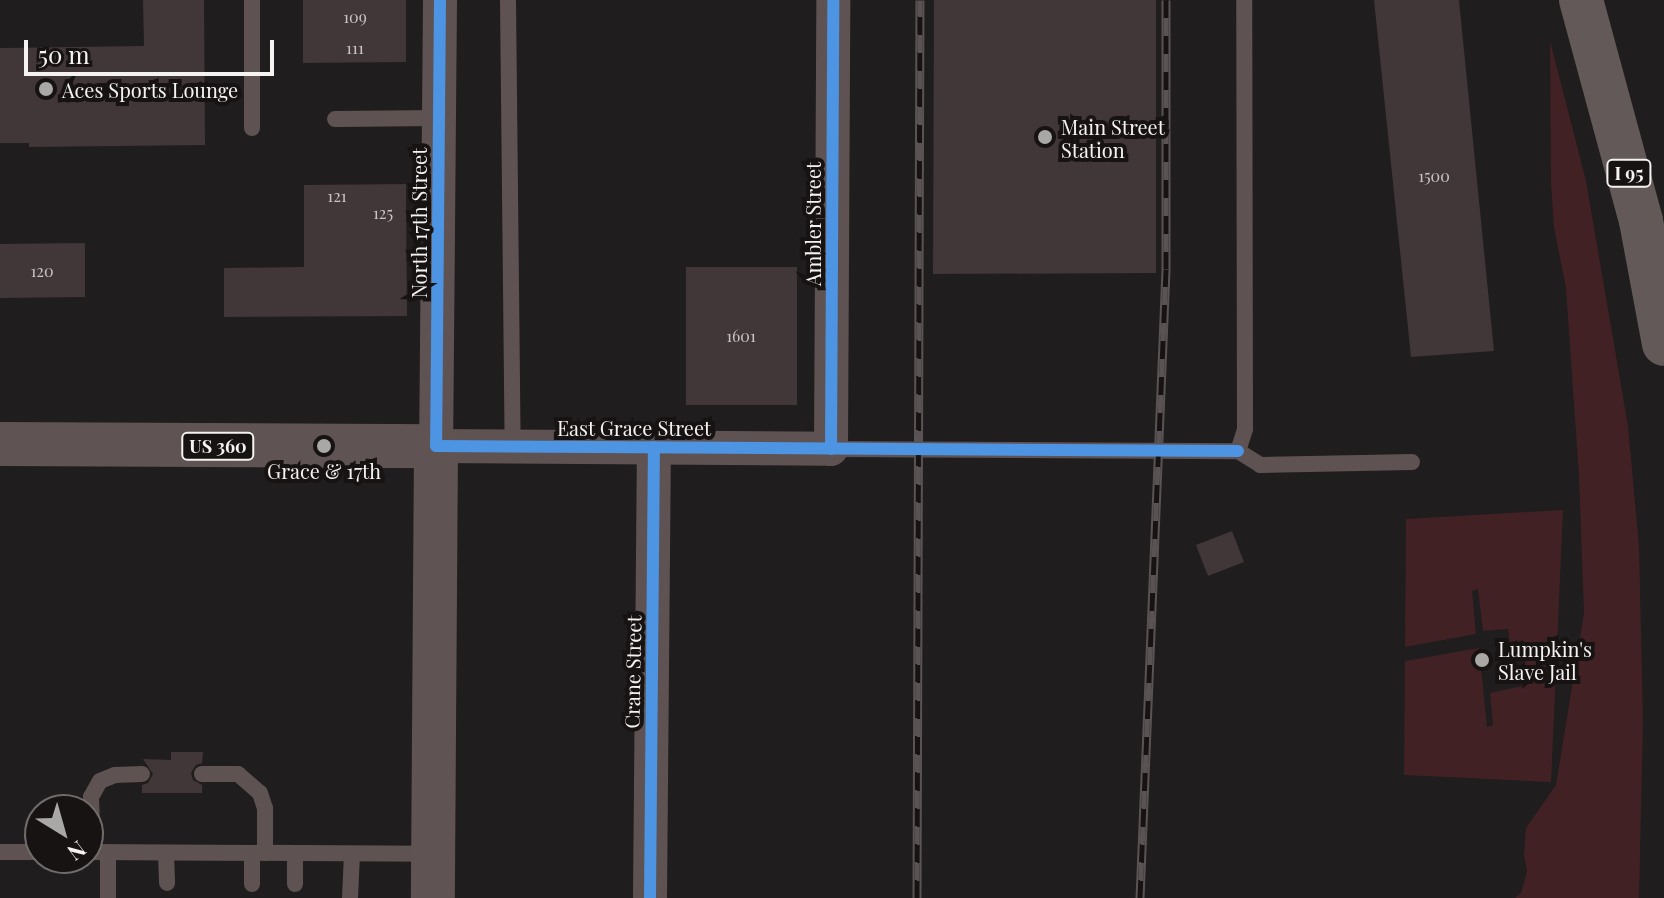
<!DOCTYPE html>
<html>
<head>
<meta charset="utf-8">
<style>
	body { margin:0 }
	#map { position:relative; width:1664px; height:898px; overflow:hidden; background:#1f1d1d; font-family:"Playfair Display",serif }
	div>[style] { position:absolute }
	.green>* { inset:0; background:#422125 }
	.building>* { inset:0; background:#413638 }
	.service>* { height:16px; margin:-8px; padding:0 8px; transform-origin:8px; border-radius:8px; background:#5f5253 }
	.minor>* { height:34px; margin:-17px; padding:0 17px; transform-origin:17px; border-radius:17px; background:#5f5253 }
	.primary>* { height:44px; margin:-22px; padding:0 22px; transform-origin:22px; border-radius:22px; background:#605353 }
	.motorway>* { height:44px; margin:-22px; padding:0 22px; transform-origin:22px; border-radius:22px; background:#635959 }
	.rail>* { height:9px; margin-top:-4.5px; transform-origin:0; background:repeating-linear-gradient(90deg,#171313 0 18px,#5a5353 0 36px); box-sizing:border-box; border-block:2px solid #5a5353 }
	.cycleway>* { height:12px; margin:-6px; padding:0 6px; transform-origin:6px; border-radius:6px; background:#4d94e3 }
	.dots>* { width:22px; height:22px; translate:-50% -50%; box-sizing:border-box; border:4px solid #171313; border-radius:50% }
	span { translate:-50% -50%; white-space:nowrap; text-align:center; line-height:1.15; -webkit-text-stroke:8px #171313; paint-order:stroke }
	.number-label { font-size:16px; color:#c8c3c4 }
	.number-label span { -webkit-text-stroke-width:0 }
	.shield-label span { padding:2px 6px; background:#171313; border:2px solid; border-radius:6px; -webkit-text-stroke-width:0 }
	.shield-label { font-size:18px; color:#f5f2f2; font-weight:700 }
	.poi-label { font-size:20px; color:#f5f2f2 }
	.left { translate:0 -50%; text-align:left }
	.street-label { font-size:20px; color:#f5f2f2 }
	.north { position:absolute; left:24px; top:794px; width:80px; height:80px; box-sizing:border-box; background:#171313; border:2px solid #706c6c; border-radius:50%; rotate:143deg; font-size:22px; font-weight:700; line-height:32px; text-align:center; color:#f5f2f2 }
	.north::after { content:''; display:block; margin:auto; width:28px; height:36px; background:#aaa7a7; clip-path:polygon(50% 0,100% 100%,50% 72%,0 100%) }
	.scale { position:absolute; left:24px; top:40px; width:250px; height:36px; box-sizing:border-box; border:4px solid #f5f2f2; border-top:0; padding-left:10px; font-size:24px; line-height:28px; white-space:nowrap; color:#f5f2f2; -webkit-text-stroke:6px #171313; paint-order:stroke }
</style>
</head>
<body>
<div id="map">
	<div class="green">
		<div style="clip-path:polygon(1550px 41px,1586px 181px,1628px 426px,1639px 546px,1643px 721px,1639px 898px,1515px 898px,1521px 893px,1527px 871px,1524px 855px,1526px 828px,1556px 785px,1584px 613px,1579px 476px,1566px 288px,1554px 227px,1551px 183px)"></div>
		<div style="clip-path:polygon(1563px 510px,1551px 782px,1404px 775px,1405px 661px,1479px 648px,1487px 727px,1493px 725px,1490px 693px,1523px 686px,1522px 673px,1525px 671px,1523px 656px,1519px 657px,1518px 650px,1511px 651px,1508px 629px,1483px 631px,1478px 589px,1472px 591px,1476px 634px,1405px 647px,1406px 519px)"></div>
	</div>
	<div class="building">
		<div style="clip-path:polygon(143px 0,204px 0,205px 145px,29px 147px,29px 143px,0 143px,0 48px,144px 46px)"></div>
		<div style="clip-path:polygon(303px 0,406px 0,406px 62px,303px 63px)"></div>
		<div style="clip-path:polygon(934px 0,1156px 0,1156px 273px,933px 274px)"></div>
		<div style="clip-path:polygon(1374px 0,1459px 0,1494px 351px,1411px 357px)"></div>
		<div style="clip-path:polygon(406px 184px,407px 316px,224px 317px,224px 268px,304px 267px,304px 185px)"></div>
		<div style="clip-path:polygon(85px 243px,85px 297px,0 298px,0 244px)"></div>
		<div style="clip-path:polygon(686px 267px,797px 267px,797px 405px,686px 405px)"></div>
		<div style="clip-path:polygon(1232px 531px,1244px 562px,1208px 576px,1196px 545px)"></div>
		<div style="clip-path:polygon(171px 752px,203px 752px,202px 763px,196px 765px,191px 773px,193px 780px,202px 785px,202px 793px,142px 793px,142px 785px,148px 783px,153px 774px,143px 759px,171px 760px)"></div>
	</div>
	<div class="service">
		<div style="left:508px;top:0;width:446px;rotate:89.4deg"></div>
		<div style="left:335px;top:119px;width:104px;rotate:-0.6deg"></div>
		<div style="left:252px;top:128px;width:128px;rotate:-90deg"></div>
		<div style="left:831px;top:449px;width:407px;rotate:0.3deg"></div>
		<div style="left:1238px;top:451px;width:26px;rotate:32deg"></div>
		<div style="left:1260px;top:465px;width:152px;rotate:-1.1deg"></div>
		<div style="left:1238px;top:451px;width:23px;rotate:-72deg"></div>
		<div style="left:1245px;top:429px;width:429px;rotate:-90.1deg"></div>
		<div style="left:202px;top:774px;width:36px"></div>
		<div style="left:238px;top:774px;width:29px;rotate:41deg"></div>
		<div style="left:260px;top:793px;width:16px;rotate:72deg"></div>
		<div style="left:265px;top:808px;width:45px;rotate:90deg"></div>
		<div style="left:0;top:852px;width:40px"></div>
		<div style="left:88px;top:852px;width:344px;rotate:0.3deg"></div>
		<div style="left:93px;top:852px;width:55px;rotate:-92.1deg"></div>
		<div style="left:91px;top:797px;width:18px;rotate:-61deg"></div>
		<div style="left:100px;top:781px;width:16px;rotate:-22deg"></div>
		<div style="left:115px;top:775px;width:27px;rotate:-2deg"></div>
		<div style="left:108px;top:853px;width:45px;rotate:90deg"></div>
		<div style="left:166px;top:853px;width:30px;rotate:88deg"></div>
		<div style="left:252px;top:853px;width:31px;rotate:90deg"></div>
		<div style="left:295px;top:884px;width:31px;rotate:-90deg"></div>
		<div style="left:350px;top:898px;width:44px;rotate:-87.4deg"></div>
	</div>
	<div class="minor">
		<div style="left:440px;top:0;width:446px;rotate:90.5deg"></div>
		<div style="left:436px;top:446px;width:395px;rotate:0.4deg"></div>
		<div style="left:831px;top:449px;width:449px;rotate:-89.7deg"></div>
		<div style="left:650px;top:898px;width:451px;rotate:-89.5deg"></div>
	</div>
	<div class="primary">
		<div style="left:0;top:444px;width:436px;rotate:0.3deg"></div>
		<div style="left:436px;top:446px;width:452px;rotate:90.4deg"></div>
	</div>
	<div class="motorway">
		<div style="left:1581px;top:0;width:229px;rotate:74.8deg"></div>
		<div style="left:1641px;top:221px;width:125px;rotate:79.4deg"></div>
	</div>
	<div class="rail">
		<div style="left:917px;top:898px;width:898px;rotate:-89.81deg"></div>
		<div style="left:1140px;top:898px;width:630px;rotate:-87.63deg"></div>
		<div style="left:1166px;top:269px;width:269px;rotate:-90deg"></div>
	</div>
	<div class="cycleway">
		<div style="left:440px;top:0;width:446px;rotate:90.5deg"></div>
		<div style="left:436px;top:446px;width:802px;rotate:0.36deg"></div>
		<div style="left:831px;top:449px;width:449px;rotate:-89.7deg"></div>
		<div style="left:650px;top:898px;width:451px;rotate:-89.5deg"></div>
	</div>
	<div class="dots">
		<div style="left:46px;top:89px;background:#aaa7a7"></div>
		<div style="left:1045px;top:137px;background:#aaa7a7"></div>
		<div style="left:324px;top:446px;background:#aaa7a7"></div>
		<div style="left:1482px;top:660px;background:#aaa7a7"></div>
	</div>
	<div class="number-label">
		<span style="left:355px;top:17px">109</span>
		<span style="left:355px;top:48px">111</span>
		<span style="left:1434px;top:176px">1500</span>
		<span style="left:337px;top:196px">121</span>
		<span style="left:383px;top:213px">125</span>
		<span style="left:42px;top:271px">120</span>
		<span style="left:741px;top:336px">1601</span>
	</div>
	<div class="shield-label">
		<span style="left:1629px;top:173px">I 95</span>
		<span style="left:218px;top:446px">US 360</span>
	</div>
	<div class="poi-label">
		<span class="left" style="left:62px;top:89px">Aces Sports Lounge</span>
		<span class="left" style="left:1061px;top:138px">Main Street<br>Station</span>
		<span style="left:324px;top:470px">Grace &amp; 17th</span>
		<span class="left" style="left:1498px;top:660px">Lumpkin's<br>Slave Jail</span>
	</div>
	<div class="street-label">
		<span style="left:418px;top:223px;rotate:-90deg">North 17th Street</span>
		<span style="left:812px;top:224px;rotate:-90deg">Ambler Street</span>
		<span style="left:634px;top:427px">East Grace Street</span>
		<span style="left:632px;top:672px;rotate:-89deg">Crane Street</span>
	</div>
	<div class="north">N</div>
	<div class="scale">50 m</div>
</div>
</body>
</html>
